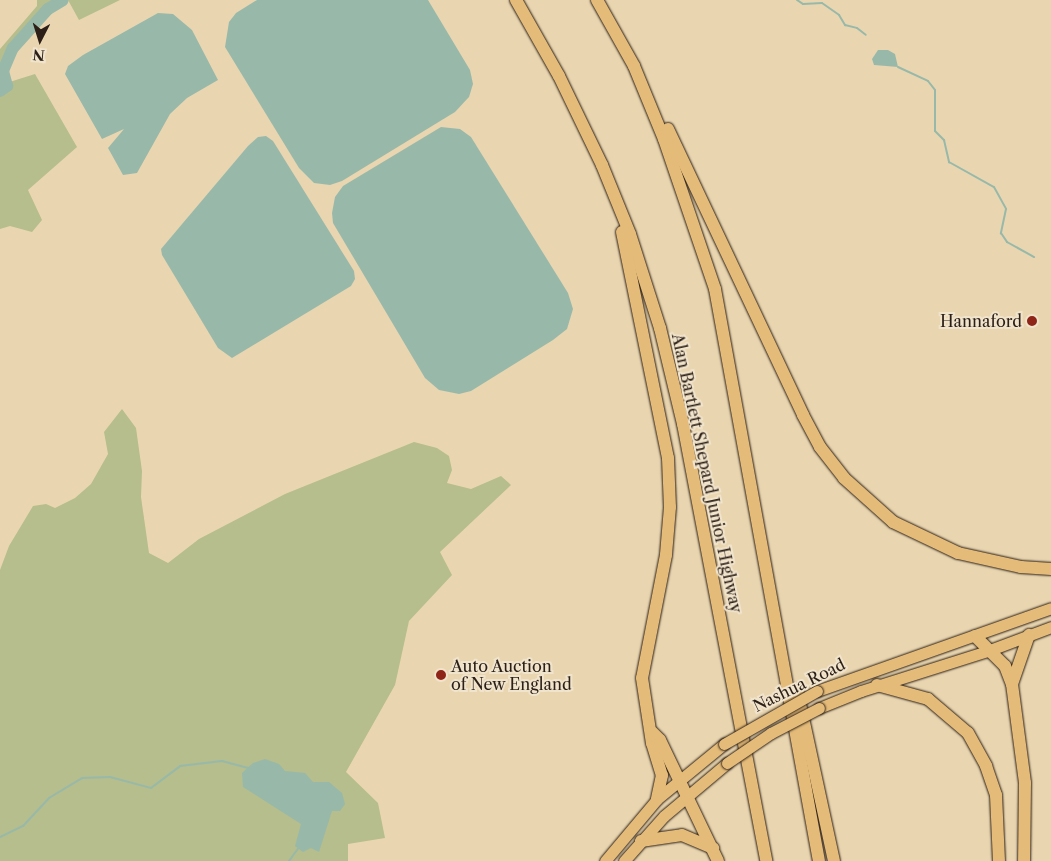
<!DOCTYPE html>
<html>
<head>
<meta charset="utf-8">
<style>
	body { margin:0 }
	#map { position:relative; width:1051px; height:861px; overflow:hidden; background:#e9d6b0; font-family:"Libre Caslon Text",serif }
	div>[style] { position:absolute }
	.green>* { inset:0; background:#b5be8c }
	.water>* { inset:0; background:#98b9a9 }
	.stream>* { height:2px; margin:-1px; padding:0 1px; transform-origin:1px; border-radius:1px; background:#98b9a9 }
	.river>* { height:12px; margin:-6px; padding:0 6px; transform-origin:6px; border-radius:6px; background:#98b9a9 }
	.roads { filter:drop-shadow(0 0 1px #2c1f17) drop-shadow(0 0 1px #2c1f17) }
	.major>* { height:11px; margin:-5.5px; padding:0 5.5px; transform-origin:5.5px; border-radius:5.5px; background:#e4bb78 }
	.highway>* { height:12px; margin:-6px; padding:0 6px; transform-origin:6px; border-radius:6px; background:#e4bb78 }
	.bridges { filter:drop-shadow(0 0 1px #2c1f17) drop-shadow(0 0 1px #2c1f17) }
	.major-bridge>* { height:11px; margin:-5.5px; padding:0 5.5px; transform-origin:5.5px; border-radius:5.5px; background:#e4bb78 }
	.dots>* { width:14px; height:14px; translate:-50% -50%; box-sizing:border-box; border:2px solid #f1e4cc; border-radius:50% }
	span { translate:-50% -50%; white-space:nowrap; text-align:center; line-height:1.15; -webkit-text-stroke:4px #f1e4cc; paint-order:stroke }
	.poi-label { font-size:16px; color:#2c1f17 }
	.right { translate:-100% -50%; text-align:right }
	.left { translate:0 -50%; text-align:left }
	.street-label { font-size:16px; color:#2c1f17 }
	.north { position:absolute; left:15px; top:15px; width:50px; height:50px; -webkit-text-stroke:4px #f1e4cc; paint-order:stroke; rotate:185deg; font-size:14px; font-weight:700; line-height:20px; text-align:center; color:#2c1f17 }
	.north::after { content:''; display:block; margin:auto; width:18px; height:22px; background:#2c1f17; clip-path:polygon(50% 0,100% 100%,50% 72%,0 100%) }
</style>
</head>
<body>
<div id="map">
	<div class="green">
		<div style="clip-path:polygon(37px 0,55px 0,19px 38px,0 85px,0 49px,37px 6px)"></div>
		<div style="clip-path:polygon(68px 0,120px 0,79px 20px)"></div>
		<div style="clip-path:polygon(35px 74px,77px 147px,28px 190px,42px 220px,32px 232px,10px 226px,0 229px,0 85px)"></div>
		<div style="clip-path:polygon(122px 409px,136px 428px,142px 471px,141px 497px,149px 553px,168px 563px,199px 539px,285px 494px,414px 442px,437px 448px,449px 456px,452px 470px,447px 483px,471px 489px,501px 476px,511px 485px,440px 552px,452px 575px,409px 621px,395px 685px,346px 772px,378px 803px,385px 838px,348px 844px,348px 861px,0 861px,0 570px,9px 546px,33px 506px,46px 504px,55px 508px,75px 498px,91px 484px,108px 454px,104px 432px)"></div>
	</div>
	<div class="water">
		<div style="clip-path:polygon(257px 0,428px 0,470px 70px,473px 84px,469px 97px,455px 112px,342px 181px,330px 185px,314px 183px,299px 168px,225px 47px,229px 22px,236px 13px)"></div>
		<div style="clip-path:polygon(158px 13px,173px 14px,192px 30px,218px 80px,187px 98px,170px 114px,137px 173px,123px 175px,108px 148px,124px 129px,102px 139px,65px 74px,68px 66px,83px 55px)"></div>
		<div style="clip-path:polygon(878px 50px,888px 50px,895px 54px,898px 67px,874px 65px,872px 59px)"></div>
		<div style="clip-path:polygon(441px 127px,460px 129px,471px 137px,568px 293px,573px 309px,567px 329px,553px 340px,471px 391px,459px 394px,439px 390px,425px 378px,333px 223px,332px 213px,335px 197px,343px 186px)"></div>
		<div style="clip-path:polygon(266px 136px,273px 141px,354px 271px,355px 279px,351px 286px,232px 358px,218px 348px,162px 255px,161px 249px,248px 146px,258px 137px)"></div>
		<div style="clip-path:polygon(265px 759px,279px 764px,285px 771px,305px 773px,313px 782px,329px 782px,342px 793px,345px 804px,340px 811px,332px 811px,319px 852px,311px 848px,303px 852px,295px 846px,301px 824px,243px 787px,242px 773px,253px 763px)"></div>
	</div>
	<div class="stream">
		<div style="left:797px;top:0;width:7px;rotate:34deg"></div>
		<div style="left:803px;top:4px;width:19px;rotate:-3deg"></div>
		<div style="left:822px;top:3px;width:21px;rotate:35deg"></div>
		<div style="left:839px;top:15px;width:12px;rotate:59deg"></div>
		<div style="left:845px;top:25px;width:12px;rotate:14deg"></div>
		<div style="left:857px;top:28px;width:11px;rotate:38deg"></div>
		<div style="left:898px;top:67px;width:33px;rotate:25deg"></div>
		<div style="left:928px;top:81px;width:11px;rotate:52deg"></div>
		<div style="left:935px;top:90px;width:41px;rotate:90deg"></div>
		<div style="left:935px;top:131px;width:13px;rotate:45deg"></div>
		<div style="left:944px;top:140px;width:23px;rotate:77deg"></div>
		<div style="left:949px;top:162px;width:51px;rotate:29.1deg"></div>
		<div style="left:994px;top:187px;width:25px;rotate:61deg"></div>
		<div style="left:1006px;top:209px;width:25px;rotate:102deg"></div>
		<div style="left:1001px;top:233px;width:11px;rotate:56deg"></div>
		<div style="left:1007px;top:242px;width:31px;rotate:29deg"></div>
		<div style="left:0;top:837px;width:25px;rotate:-26deg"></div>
		<div style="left:23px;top:826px;width:38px;rotate:-47deg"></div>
		<div style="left:49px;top:798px;width:39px;rotate:-31deg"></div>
		<div style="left:82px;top:778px;width:28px;rotate:-2deg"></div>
		<div style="left:110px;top:777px;width:42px;rotate:15deg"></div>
		<div style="left:151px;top:788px;width:36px;rotate:-37deg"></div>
		<div style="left:180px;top:766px;width:42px;rotate:-6.8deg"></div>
		<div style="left:222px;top:761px;width:28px;rotate:15deg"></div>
		<div style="left:289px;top:861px;width:17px;rotate:-54deg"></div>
	</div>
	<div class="river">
		<div style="left:0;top:91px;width:9px;rotate:-36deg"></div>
		<div style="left:7px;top:86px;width:16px;rotate:-105deg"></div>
		<div style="left:3px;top:71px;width:25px;rotate:-67deg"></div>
		<div style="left:13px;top:48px;width:52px;rotate:-48.1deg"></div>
		<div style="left:48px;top:9px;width:17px;rotate:-31deg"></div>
	</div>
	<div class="roads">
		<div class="major">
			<div style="left:817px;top:691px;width:248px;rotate:-19.5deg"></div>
			<div style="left:819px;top:708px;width:45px;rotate:-22deg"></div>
			<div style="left:861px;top:691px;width:135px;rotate:-17.6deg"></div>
			<div style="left:990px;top:650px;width:65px;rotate:-20.7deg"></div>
			<div style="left:605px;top:861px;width:81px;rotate:-50deg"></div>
			<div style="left:657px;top:799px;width:87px;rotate:-39.4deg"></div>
			<div style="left:624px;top:861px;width:60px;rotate:-48.4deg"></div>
			<div style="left:664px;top:816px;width:82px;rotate:-40.1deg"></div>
		</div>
		<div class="highway">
			<div style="left:516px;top:0;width:87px;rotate:60.5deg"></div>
			<div style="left:559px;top:76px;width:99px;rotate:64.2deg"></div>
			<div style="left:602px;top:165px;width:74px;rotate:67.9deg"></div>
			<div style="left:630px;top:234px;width:99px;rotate:72.3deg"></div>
			<div style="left:660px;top:328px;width:99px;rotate:76.5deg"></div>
			<div style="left:683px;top:424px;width:445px;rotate:79.2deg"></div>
			<div style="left:597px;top:0;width:76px;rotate:60.7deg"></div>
			<div style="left:634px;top:66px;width:79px;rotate:67.7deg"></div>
			<div style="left:664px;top:139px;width:158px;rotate:71.2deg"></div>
			<div style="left:715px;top:289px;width:581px;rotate:79.7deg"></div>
			<div style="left:668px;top:129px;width:316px;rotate:64.7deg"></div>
			<div style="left:803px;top:415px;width:36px;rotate:62deg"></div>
			<div style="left:820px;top:447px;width:39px;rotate:52deg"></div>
			<div style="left:844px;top:478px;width:66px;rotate:41.9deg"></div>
			<div style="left:893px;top:522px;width:72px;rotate:25.5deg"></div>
			<div style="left:958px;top:553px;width:65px;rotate:12.5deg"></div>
			<div style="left:1021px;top:567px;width:30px;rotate:4deg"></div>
			<div style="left:622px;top:232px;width:231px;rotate:78.5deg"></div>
			<div style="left:668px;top:458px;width:49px;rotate:87.7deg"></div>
			<div style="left:670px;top:507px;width:48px;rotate:94.8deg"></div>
			<div style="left:666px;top:555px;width:125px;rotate:101deg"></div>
			<div style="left:642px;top:678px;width:66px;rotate:81.3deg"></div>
			<div style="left:652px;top:743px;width:34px;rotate:73deg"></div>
			<div style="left:662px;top:775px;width:25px;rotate:102deg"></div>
			<div style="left:975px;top:636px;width:42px;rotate:45deg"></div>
			<div style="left:1005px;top:666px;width:19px;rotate:69deg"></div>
			<div style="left:1012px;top:684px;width:100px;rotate:82.5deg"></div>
			<div style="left:1025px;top:783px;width:78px;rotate:90.7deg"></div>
			<div style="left:1012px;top:684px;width:52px;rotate:-70.9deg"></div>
			<div style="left:877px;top:685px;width:53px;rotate:15.4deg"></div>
			<div style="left:928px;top:699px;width:52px;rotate:40.4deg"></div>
			<div style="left:968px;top:733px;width:38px;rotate:61deg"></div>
			<div style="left:986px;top:766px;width:31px;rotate:71deg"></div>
			<div style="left:996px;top:795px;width:66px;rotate:87.4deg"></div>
			<div style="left:797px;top:690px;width:175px;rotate:77.8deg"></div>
			<div style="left:652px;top:732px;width:11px;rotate:45deg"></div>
			<div style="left:660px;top:740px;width:134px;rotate:64.4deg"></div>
			<div style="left:641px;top:841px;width:41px;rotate:-8.3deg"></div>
			<div style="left:682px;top:835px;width:34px;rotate:23deg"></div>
		</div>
	</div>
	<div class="bridges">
		<div class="major-bridge">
			<div style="left:724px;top:744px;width:107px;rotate:-29.7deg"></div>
			<div style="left:727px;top:763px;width:53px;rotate:-34.3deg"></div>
			<div style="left:771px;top:733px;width:54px;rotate:-27.5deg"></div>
		</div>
	</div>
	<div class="dots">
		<div style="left:1032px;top:321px;background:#8f2418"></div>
		<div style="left:441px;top:675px;background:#8f2418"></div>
	</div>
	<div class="poi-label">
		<span class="right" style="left:1022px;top:321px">Hannaford</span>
		<span class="left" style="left:451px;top:675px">Auto Auction<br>of New England</span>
	</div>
	<div class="street-label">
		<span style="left:707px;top:473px;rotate:78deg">Alan Bartlett Shepard Junior Highway</span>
		<span style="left:799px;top:685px;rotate:-26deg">Nashua Road</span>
	</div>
	<div class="north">N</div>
</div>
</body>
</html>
